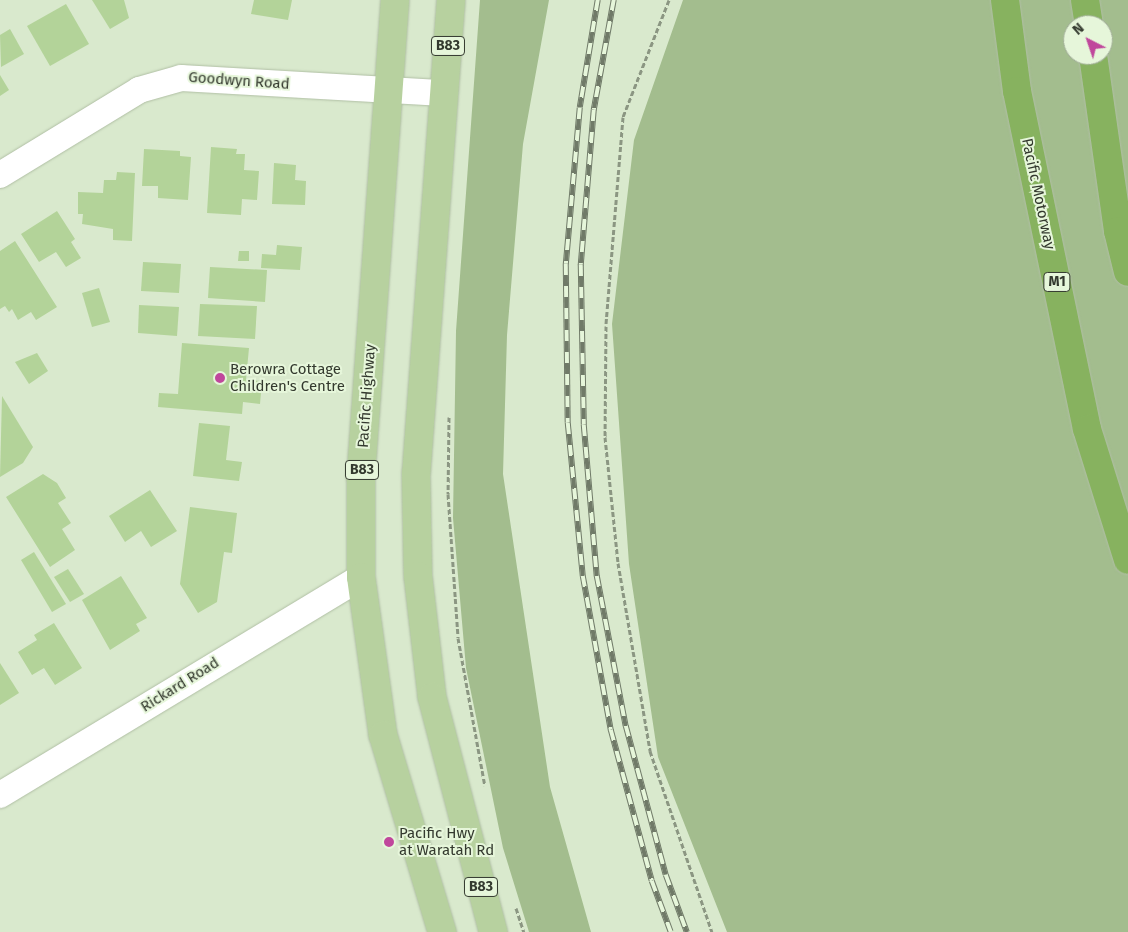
<!DOCTYPE html>
<html>
<head>
<meta charset="utf-8">
<style>
	body { margin:0 }
	#map { position:relative; width:1128px; height:932px; overflow:hidden; background:#d9e9cd; font-family:"Fira Sans",sans-serif }
	div>[style] { position:absolute }
	.green>* { inset:0; background:#a3bd8e }
	.building>* { inset:0; background:#b3d399 }
	.path>* { height:3px; margin-top:-1.5px; transform-origin:0; background:repeating-linear-gradient(90deg,#8b9682 0 5px,transparent 0 7.5px) }
	.roads { filter:drop-shadow(0 0 1px #b0bfa4) drop-shadow(0 0 1px #b0bfa4) }
	.minor>* { height:26px; margin:-13px; padding:0 13px; transform-origin:13px; border-radius:13px; background:#fff }
	.major>* { height:28px; margin:-14px; padding:0 14px; transform-origin:14px; border-radius:14px; background:#b7d19f }
	.highway>* { height:28px; margin:-14px; padding:0 14px; transform-origin:14px; border-radius:14px; background:#87b25f }
	.rail>* { height:5.5px; margin-top:-2.75px; transform-origin:0; background:repeating-linear-gradient(90deg,#e6f6da 0 11px,#707a68 0 22px); box-sizing:border-box; border-block:1px solid #707a68 }
	.dots>* { width:14px; height:14px; translate:-50% -50%; box-sizing:border-box; border:2px solid #e6f6da; border-radius:50% }
	span { translate:-50% -50%; white-space:nowrap; text-align:center; line-height:1.15; -webkit-text-stroke:4px #e6f6da; paint-order:stroke }
	.shield-label span { padding:1px 4px; background:#e6f6da; border:1px solid; border-radius:4px; -webkit-text-stroke-width:0 }
	.shield-label { font-size:14px; color:#33392e; font-weight:700 }
	.street-label { font-size:15px; color:#33392e }
	.poi-label { font-size:15px; color:#33392e }
	.left { translate:0 -50%; text-align:left }
	.north { position:absolute; left:1063px; top:15px; width:50px; height:50px; box-sizing:border-box; background:#e6f6da; border:1px solid #9eaa95; border-radius:50%; rotate:319deg; font-size:14px; font-weight:700; line-height:20px; text-align:center; color:#33392e }
	.north::after { content:''; display:block; margin:auto; width:18px; height:22px; background:#c0479c; clip-path:polygon(50% 0,100% 100%,50% 72%,0 100%) }
</style>
</head>
<body>
<div id="map">
	<div class="green">
		<div style="clip-path:polygon(480px 0,549px 0,523px 144px,507px 335px,503px 474px,550px 787px,591px 932px,529px 932px,503px 848px,466px 668px,453px 518px,456px 331px)"></div>
		<div style="clip-path:polygon(evenodd,683px 0,1128px 0,1128px 932px,727px 932px,658px 757px,629px 564px,612px 324px,634px 140px,683px 0,1073px 25px,1103px 25px,1103px 55px,1073px 55px,1073px 25px)"></div>
	</div>
	<div class="building">
		<div style="clip-path:polygon(92px 0,124px 0,129px 18px,110px 29px)"></div>
		<div style="clip-path:polygon(254px 0,292px 0,288px 20px,251px 14px)"></div>
		<div style="clip-path:polygon(66px 4px,89px 44px,50px 66px,27px 26px)"></div>
		<div style="clip-path:polygon(10px 29px,24px 54px,1px 67px,0 35px)"></div>
		<div style="clip-path:polygon(0 75px,9px 90px,0 96px)"></div>
		<div style="clip-path:polygon(211px 147px,237px 149px,236px 154px,245px 154px,244px 170px,259px 171px,257px 200px,242px 199px,241px 215px,207px 213px)"></div>
		<div style="clip-path:polygon(144px 149px,180px 151px,180px 156px,191px 157px,188px 200px,158px 198px,158px 186px,142px 186px)"></div>
		<div style="clip-path:polygon(274px 163px,296px 165px,295px 180px,306px 181px,305px 205px,272px 204px)"></div>
		<div style="clip-path:polygon(117px 172px,135px 173px,132px 241px,113px 240px,113px 229px,82px 224px,83px 214px,78px 214px,78px 192px,103px 193px,104px 180px,116px 180px)"></div>
		<div style="clip-path:polygon(57px 211px,75px 239px,71px 242px,81px 258px,66px 267px,56px 252px,39px 262px,21px 234px)"></div>
		<div style="clip-path:polygon(15px 241px,57px 307px,36px 320px,31px 312px,18px 320px,12px 309px,9px 312px,5px 306px,0 309px,0 251px)"></div>
		<div style="clip-path:polygon(277px 245px,302px 247px,300px 270px,261px 268px,262px 254px,276px 255px)"></div>
		<div style="clip-path:polygon(239px 251px,249px 251px,249px 261px,238px 261px)"></div>
		<div style="clip-path:polygon(143px 262px,181px 264px,179px 293px,141px 291px)"></div>
		<div style="clip-path:polygon(210px 267px,267px 270px,265px 302px,208px 298px)"></div>
		<div style="clip-path:polygon(99px 288px,110px 322px,92px 327px,82px 293px)"></div>
		<div style="clip-path:polygon(200px 304px,257px 306px,255px 339px,198px 336px)"></div>
		<div style="clip-path:polygon(139px 305px,179px 307px,177px 336px,138px 333px)"></div>
		<div style="clip-path:polygon(182px 343px,249px 348px,246px 380px,262px 381px,260px 404px,243px 402px,242px 414px,158px 407px,159px 393px,178px 394px)"></div>
		<div style="clip-path:polygon(37px 353px,48px 371px,29px 384px,15px 362px)"></div>
		<div style="clip-path:polygon(2px 396px,33px 447px,23px 463px,0 477px)"></div>
		<div style="clip-path:polygon(199px 423px,230px 426px,226px 460px,242px 462px,239px 481px,193px 476px)"></div>
		<div style="clip-path:polygon(43px 474px,57px 483px,66px 498px,58px 503px,71px 523px,62px 529px,75px 550px,50px 567px,6px 497px)"></div>
		<div style="clip-path:polygon(150px 490px,177px 531px,151px 547px,141px 531px,125px 542px,109px 516px)"></div>
		<div style="clip-path:polygon(190px 507px,237px 513px,232px 553px,224px 552px,217px 602px,198px 613px,180px 584px)"></div>
		<div style="clip-path:polygon(34px 552px,66px 604px,52px 612px,21px 560px)"></div>
		<div style="clip-path:polygon(68px 569px,84px 594px,70px 602px,54px 577px)"></div>
		<div style="clip-path:polygon(121px 576px,147px 618px,136px 624px,140px 631px,110px 650px,82px 600px)"></div>
		<div style="clip-path:polygon(54px 623px,82px 668px,55px 685px,44px 668px,32px 675px,18px 652px,37px 640px,34px 635px)"></div>
		<div style="clip-path:polygon(0 663px,19px 693px,0 705px)"></div>
	</div>
	<div class="path">
		<div style="left:669px;top:0;width:126px;rotate:111.5deg"></div>
		<div style="left:623px;top:117px;width:210px;rotate:94.7deg"></div>
		<div style="left:606px;top:326px;width:111px;rotate:90.5deg"></div>
		<div style="left:605px;top:437px;width:127px;rotate:84.1deg"></div>
		<div style="left:618px;top:563px;width:191px;rotate:80.3deg"></div>
		<div style="left:650px;top:751px;width:191px;rotate:71.1deg"></div>
		<div style="left:449px;top:417px;width:77px;rotate:90.7deg"></div>
		<div style="left:448px;top:494px;width:144px;rotate:86deg"></div>
		<div style="left:458px;top:638px;width:150px;rotate:79.7deg"></div>
		<div style="left:516px;top:908px;width:25px;rotate:72deg"></div>
	</div>
	<div class="roads">
		<div class="minor">
			<div style="left:0;top:175px;width:163px;rotate:-31.4deg"></div>
			<div style="left:139px;top:90px;width:44px;rotate:-15.9deg"></div>
			<div style="left:181px;top:78px;width:263px;rotate:3.3deg"></div>
			<div style="left:0;top:795px;width:422px;rotate:-31.1deg"></div>
		</div>
		<div class="major">
			<div style="left:395px;top:0;width:480px;rotate:94.1deg"></div>
			<div style="left:361px;top:479px;width:98px;rotate:90deg"></div>
			<div style="left:361px;top:577px;width:160px;rotate:82.1deg"></div>
			<div style="left:383px;top:735px;width:206px;rotate:73.3deg"></div>
			<div style="left:451px;top:0;width:475px;rotate:94.2deg"></div>
			<div style="left:416px;top:474px;width:102px;rotate:88.9deg"></div>
			<div style="left:418px;top:576px;width:122px;rotate:83.4deg"></div>
			<div style="left:432px;top:697px;width:243px;rotate:75.4deg"></div>
		</div>
		<div class="highway">
			<div style="left:1005px;top:0;width:92px;rotate:82.5deg"></div>
			<div style="left:1017px;top:91px;width:345px;rotate:78.3deg"></div>
			<div style="left:1087px;top:429px;width:137px;rotate:72.6deg"></div>
			<div style="left:1085px;top:0;width:25px;rotate:81deg"></div>
			<div style="left:1093px;top:55px;width:178px;rotate:81.9deg"></div>
			<div style="left:1118px;top:231px;width:42px;rotate:76.3deg"></div>
		</div>
	</div>
	<div class="rail">
		<div style="left:598px;top:0;width:109px;rotate:99.5deg"></div>
		<div style="left:580px;top:108px;width:157px;rotate:95.1deg"></div>
		<div style="left:566px;top:264px;width:159px;rotate:89.3deg"></div>
		<div style="left:568px;top:423px;width:154px;rotate:84.4deg"></div>
		<div style="left:583px;top:576px;width:157px;rotate:79.7deg"></div>
		<div style="left:611px;top:730px;width:156px;rotate:74.8deg"></div>
		<div style="left:652px;top:881px;width:54px;rotate:69.6deg"></div>
		<div style="left:614px;top:0;width:112px;rotate:100.3deg"></div>
		<div style="left:594px;top:110px;width:156px;rotate:94.8deg"></div>
		<div style="left:581px;top:265px;width:160px;rotate:88.9deg"></div>
		<div style="left:584px;top:425px;width:152px;rotate:85.1deg"></div>
		<div style="left:597px;top:576px;width:153px;rotate:79.1deg"></div>
		<div style="left:626px;top:726px;width:154px;rotate:75deg"></div>
		<div style="left:666px;top:875px;width:61px;rotate:69.8deg"></div>
	</div>
	<div class="dots">
		<div style="left:220px;top:378px;background:#c0479c"></div>
		<div style="left:389px;top:842px;background:#c0479c"></div>
	</div>
	<div class="shield-label">
		<span style="left:448px;top:46px">B83</span>
		<span style="left:1057px;top:282px">M1</span>
		<span style="left:362px;top:470px">B83</span>
		<span style="left:481px;top:887px">B83</span>
	</div>
	<div class="street-label">
		<span style="left:239px;top:81px;rotate:4deg">Goodwyn Road</span>
		<span style="left:1038px;top:194px;rotate:78deg">Pacific Motorway</span>
		<span style="left:367px;top:396px;rotate:-86deg">Pacific Highway</span>
		<span style="left:180px;top:685px;rotate:-32deg">Rickard Road</span>
	</div>
	<div class="poi-label">
		<span class="left" style="left:230px;top:378px">Berowra Cottage<br>Children's Centre</span>
		<span class="left" style="left:399px;top:842px">Pacific Hwy<br>at Waratah Rd</span>
	</div>
	<div class="north">N</div>
</div>
</body>
</html>
